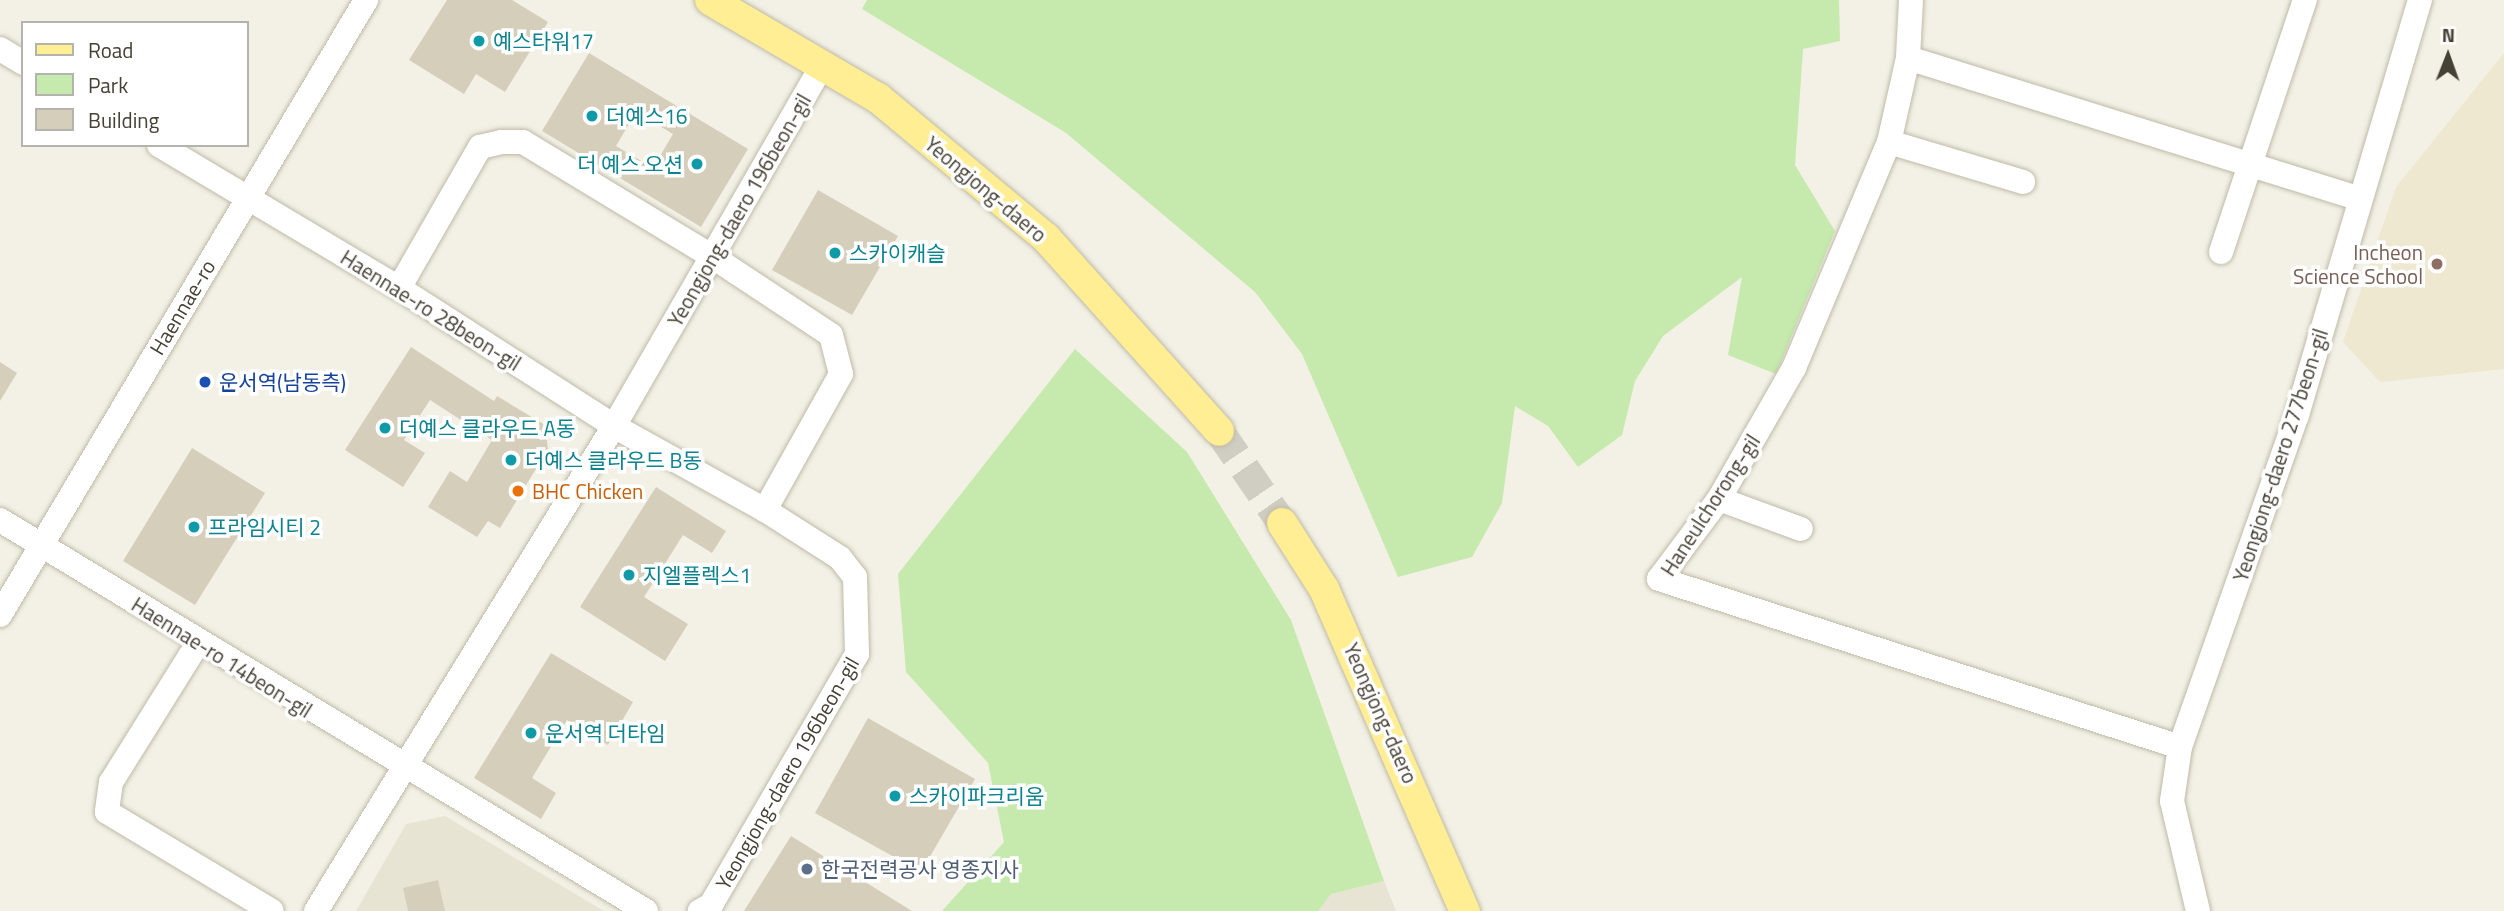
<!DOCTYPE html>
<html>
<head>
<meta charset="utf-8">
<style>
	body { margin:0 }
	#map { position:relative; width:2504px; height:911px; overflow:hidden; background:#f3f1e5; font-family:"Titillium Web","Noto Sans KR",sans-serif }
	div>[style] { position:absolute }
	.residential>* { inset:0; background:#e7e4d3 }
	.education>* { inset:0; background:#ede8cf }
	.green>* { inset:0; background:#c6e9ad }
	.building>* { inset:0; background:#d5cebb }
	.major-tunnel>* { height:30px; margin-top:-15px; transform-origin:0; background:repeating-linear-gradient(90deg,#d0cec2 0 30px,transparent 0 45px) }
	.roads { filter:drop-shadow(0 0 2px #bfbaa8) drop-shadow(0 0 2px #bfbaa8) }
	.minor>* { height:24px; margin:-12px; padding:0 12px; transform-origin:12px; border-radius:12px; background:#fff }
	.major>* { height:30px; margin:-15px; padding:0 15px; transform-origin:15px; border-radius:15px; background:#ffee93 }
	.dots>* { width:19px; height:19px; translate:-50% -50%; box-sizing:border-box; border:4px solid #fff; border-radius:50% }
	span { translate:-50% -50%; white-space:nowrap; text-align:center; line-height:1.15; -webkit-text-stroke:7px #fff; paint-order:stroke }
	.culture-label { font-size:21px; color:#0d838f }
	.left { translate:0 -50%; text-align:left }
	.right { translate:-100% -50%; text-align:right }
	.street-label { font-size:21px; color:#464135 }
	.education-label { font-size:21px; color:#785e54 }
	.transit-label { font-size:21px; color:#164399 }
	.food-label { font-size:21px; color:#c56008 }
	.service-label { font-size:21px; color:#4e5e75 }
	.legend { position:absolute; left:21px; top:21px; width:228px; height:126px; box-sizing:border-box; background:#fff; border:2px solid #b5b3ae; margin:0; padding:9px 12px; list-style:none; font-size:21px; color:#464135 }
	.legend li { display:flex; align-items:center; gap:14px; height:35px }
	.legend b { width:35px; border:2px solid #b5b3ae }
	.north { position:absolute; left:2413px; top:21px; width:70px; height:70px; -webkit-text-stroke:5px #fff; paint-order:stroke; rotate:1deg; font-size:19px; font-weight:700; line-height:28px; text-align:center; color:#464135 }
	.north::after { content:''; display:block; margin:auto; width:24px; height:32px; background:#464135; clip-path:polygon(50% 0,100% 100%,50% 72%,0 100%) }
</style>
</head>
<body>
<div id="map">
	<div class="residential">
		<div style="clip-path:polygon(445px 816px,604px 911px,356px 911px,406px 824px)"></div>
		<div style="clip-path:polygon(1384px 881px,1396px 911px,1318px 911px,1331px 894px)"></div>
	</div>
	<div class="education">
		<div style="clip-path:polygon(2504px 53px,2504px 369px,2380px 382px,2343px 342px,2396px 187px)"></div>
	</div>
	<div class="green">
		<div style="clip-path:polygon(867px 0,1839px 0,1840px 41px,1803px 49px,1795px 165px,1835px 231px,1776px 374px,1728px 355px,1742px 277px,1663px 336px,1635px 381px,1622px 435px,1578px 467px,1548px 426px,1515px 406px,1502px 503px,1472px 557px,1398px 577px,1302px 354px,1255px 292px,1066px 133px,862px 9px)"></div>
		<div style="clip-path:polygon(1075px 349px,1187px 452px,1291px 620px,1384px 881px,1331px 894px,1318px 911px,942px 911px,1004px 842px,988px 763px,906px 672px,898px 574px)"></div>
	</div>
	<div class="building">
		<div style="clip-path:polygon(447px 0,512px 0,548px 22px,505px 92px,476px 74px,464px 94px,409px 60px)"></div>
		<div style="clip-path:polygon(evenodd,589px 53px,748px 149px,701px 227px,542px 131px,589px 53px,636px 112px,673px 134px,653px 168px,616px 146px,636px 112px)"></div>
		<div style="clip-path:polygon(818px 190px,898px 236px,852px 315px,772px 270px)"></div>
		<div style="clip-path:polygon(411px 347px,494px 401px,497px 396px,545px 425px,548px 449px,500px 528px,488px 521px,477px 537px,428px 507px,450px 471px,467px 482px,492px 440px,430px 400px,404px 440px,425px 453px,403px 487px,345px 450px)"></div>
		<div style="clip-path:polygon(0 362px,17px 373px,0 401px)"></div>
		<div style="clip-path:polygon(192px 448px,265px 493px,195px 605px,123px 561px)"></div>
		<div style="clip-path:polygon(656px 487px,726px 531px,712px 553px,683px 535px,644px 597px,688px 624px,665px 661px,580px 607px)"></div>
		<div style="clip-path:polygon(551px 653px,633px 702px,608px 745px,567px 720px,532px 778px,556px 793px,541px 819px,474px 778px)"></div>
		<div style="clip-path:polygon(868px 718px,975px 779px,921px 872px,815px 813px)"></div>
		<div style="clip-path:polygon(791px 836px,912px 911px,744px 911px)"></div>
		<div style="clip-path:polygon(438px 880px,445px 911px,408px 911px,403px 888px)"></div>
	</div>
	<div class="major-tunnel">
		<div style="left:1219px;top:431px;width:112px;rotate:55.6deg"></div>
	</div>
	<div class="roads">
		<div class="minor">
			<div style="left:1911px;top:0;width:58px;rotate:93deg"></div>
			<div style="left:1908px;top:58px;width:86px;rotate:102.7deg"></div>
			<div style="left:1889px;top:142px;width:245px;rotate:112.8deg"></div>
			<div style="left:1794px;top:368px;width:151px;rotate:119.8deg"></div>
			<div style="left:1719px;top:499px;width:100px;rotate:126.9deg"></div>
			<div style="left:1659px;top:579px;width:547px;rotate:17.87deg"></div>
			<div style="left:0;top:49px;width:27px;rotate:31deg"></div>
			<div style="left:1908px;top:58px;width:474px;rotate:17.3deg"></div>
			<div style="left:1889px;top:142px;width:140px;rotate:16.6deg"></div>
			<div style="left:159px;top:145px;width:279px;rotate:30.8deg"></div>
			<div style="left:399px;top:288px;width:255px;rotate:32.7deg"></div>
			<div style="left:614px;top:426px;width:173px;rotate:29.1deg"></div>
			<div style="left:765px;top:510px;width:89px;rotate:32.6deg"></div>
			<div style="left:840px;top:558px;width:24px;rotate:52deg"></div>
			<div style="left:855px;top:577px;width:77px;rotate:88.5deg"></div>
			<div style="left:857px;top:654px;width:290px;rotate:120.2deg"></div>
			<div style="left:711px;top:905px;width:13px;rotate:151deg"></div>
			<div style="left:2221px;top:252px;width:266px;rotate:-71.6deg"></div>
			<div style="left:399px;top:288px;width:163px;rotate:-60.1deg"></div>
			<div style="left:480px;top:147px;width:22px;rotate:-13deg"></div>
			<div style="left:501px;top:142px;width:22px"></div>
			<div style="left:523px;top:142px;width:222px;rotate:31.2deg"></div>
			<div style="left:713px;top:257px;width:141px;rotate:33.5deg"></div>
			<div style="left:831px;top:335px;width:40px;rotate:75.6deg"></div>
			<div style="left:841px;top:374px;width:156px;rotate:119.2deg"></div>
			<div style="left:1719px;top:499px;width:87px;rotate:20.1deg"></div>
			<div style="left:0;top:520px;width:755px;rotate:31.18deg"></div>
			<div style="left:0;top:615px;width:716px;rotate:-59.24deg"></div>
			<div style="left:198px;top:643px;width:164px;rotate:122deg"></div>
			<div style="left:111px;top:782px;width:30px;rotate:98deg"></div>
			<div style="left:107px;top:812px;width:192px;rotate:31deg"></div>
			<div style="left:316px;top:911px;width:569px;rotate:-58.43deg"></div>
			<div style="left:614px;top:426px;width:414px;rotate:-60deg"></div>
			<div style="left:2198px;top:911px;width:113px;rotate:-103.3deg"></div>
			<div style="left:2172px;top:801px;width:55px;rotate:-81.6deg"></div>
			<div style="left:2180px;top:747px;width:352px;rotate:-70.6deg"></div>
			<div style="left:2297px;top:415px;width:433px;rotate:-73.5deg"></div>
		</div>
		<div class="major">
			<div style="left:710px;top:0;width:194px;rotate:30.3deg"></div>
			<div style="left:878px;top:98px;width:219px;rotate:39.8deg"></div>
			<div style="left:1046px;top:238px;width:259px;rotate:48.1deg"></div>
			<div style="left:1282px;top:523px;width:78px;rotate:57.5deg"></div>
			<div style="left:1324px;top:589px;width:352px;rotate:66.4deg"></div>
		</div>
	</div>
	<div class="dots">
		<div style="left:479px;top:41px;background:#0f9aa8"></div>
		<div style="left:592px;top:116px;background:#0f9aa8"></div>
		<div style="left:697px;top:164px;background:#0f9aa8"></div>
		<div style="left:835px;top:253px;background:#0f9aa8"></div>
		<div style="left:2437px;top:264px;background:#8d6e63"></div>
		<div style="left:205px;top:382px;background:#1a4fb4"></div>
		<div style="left:385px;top:428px;background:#0f9aa8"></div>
		<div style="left:511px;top:460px;background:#0f9aa8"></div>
		<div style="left:518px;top:491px;background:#e8710a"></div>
		<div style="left:194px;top:527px;background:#0f9aa8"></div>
		<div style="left:629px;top:575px;background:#0f9aa8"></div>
		<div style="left:531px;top:733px;background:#0f9aa8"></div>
		<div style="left:895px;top:796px;background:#0f9aa8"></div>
		<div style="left:807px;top:869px;background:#5c6f8a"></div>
	</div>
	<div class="culture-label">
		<span class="left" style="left:493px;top:41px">예스타워17</span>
		<span class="left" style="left:606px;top:116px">더예스16</span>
		<span class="right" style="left:683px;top:164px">더 예스 오션</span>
		<span class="left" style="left:849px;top:253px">스카이캐슬</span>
		<span class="left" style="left:399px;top:428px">더예스 클라우드 A동</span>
		<span class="left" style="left:525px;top:460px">더예스 클라우드 B동</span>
		<span class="left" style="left:208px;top:527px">프라임시티 2</span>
		<span class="left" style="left:643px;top:575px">지엘플렉스1</span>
		<span class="left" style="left:545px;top:733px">운서역 더타임</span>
		<span class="left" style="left:909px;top:796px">스카이파크리움</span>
	</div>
	<div class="street-label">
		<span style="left:986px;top:189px;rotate:40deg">Yeongjong-daero</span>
		<span style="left:739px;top:210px;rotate:-60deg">Yeongjong-daero 196beon-gil</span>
		<span style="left:182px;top:307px;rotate:-59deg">Haennae-ro</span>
		<span style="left:431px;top:310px;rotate:32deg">Haennae-ro 28beon-gil</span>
		<span style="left:2280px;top:455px;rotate:-72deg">Yeongjong-daero 277beon-gil</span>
		<span style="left:1710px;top:505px;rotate:-57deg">Haneulchorong-gil</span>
		<span style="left:222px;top:657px;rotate:32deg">Haennae-ro 14beon-gil</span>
		<span style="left:1381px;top:713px;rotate:66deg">Yeongjong-daero</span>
		<span style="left:787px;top:773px;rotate:-60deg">Yeongjong-daero 196beon-gil</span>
	</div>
	<div class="education-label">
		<span class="right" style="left:2423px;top:264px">Incheon<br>Science School</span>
	</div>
	<div class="transit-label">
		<span class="left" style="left:219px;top:382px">운서역(남동측)</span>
	</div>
	<div class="food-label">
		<span class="left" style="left:532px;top:491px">BHC Chicken</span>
	</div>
	<div class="service-label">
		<span class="left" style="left:821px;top:869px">한국전력공사 영종지사</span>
	</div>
	<ul class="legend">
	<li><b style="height:9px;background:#ffee93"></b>Road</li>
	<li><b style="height:19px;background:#c6e9ad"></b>Park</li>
	<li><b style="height:19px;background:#d5cebb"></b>Building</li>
	</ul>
	<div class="north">N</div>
</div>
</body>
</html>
